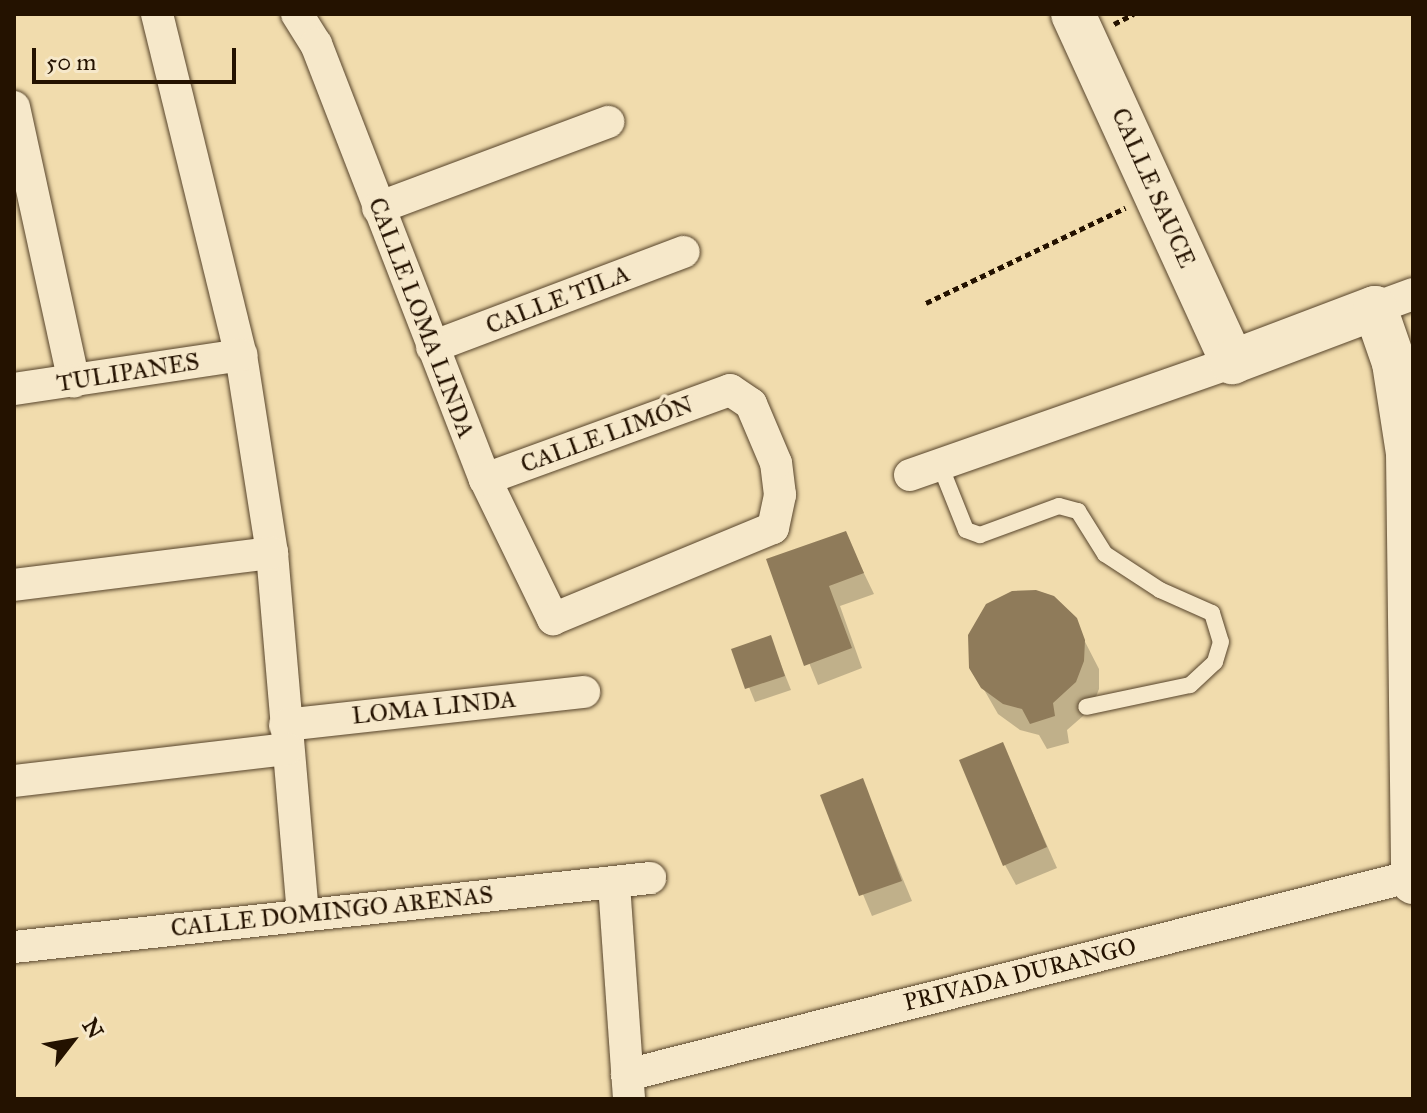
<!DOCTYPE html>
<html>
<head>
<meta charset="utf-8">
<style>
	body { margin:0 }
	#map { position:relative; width:1427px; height:1113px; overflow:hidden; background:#f1dcad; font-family:"IM FELL Great Primer",serif }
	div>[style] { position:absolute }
	.shadow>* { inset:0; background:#0003 }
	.building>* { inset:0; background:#8f7b5a }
	.path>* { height:5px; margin-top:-2.5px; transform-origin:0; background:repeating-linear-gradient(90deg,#241200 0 6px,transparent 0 10px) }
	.roads { filter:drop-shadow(0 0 2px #57442b) drop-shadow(0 0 2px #57442b) }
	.lane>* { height:16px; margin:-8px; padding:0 8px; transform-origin:8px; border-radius:8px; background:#f6e8ca }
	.street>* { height:32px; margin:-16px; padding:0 16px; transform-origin:16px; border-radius:16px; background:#f6e8ca }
	.secondary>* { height:44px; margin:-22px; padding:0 22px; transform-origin:22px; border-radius:22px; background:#f6e8ca }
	span { translate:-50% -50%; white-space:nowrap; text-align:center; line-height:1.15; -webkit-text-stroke:7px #f6e8ca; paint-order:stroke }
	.street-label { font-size:24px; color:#241200 }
	.frame { position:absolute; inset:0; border:16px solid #241200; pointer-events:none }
	.north { position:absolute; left:32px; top:1001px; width:80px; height:80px; -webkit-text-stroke:6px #f6e8ca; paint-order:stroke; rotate:59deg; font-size:22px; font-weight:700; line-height:32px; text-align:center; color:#241200 }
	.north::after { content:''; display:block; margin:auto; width:28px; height:36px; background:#241200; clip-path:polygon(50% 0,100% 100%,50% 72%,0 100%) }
	.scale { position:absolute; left:32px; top:48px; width:204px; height:36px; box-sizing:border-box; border:4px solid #241200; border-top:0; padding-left:10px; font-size:24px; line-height:28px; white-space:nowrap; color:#241200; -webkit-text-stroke:6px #f6e8ca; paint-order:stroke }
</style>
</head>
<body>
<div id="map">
	<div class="shadow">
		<div style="clip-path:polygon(845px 534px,874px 594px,840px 606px,862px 668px,818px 685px,768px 560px)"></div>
		<div style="clip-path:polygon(1081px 634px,1099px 669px,1099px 689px,1091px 709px,1067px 730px,1069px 743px,1047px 749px,1039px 735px,1020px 730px,998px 714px,971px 667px)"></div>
		<div style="clip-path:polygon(770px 637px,791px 690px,755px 702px,734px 650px)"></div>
		<div style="clip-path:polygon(1002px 744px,1057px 868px,1016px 885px,1005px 865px)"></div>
		<div style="clip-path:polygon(862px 781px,912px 901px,872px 916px,822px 796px)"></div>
	</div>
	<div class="building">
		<div style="clip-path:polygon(846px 531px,864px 573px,829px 586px,852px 648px,804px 666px,766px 559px)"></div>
		<div style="clip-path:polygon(1036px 590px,1054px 596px,1077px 618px,1085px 640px,1084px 661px,1076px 682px,1053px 703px,1055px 716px,1030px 724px,1022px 709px,1003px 704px,981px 688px,969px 668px,968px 635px,986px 604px,1012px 591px)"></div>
		<div style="clip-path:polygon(771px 635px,785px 676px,745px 689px,731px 649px)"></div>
		<div style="clip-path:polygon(1003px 742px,1047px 847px,1003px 866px,959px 760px)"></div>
		<div style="clip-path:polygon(863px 778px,902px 881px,859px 896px,820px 795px)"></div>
	</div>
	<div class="path">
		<div style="left:1114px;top:24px;width:22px;rotate:-27deg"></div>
		<div style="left:926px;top:303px;width:221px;rotate:-25.5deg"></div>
	</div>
	<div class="roads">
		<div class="lane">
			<div style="left:940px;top:465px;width:70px;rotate:68.2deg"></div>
			<div style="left:966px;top:530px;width:15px;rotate:20deg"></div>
			<div style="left:980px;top:535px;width:84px;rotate:-20.2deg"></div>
			<div style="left:1059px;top:506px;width:20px;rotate:15deg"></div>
			<div style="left:1078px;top:511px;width:51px;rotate:57.9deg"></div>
			<div style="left:1105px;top:554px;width:66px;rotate:33.2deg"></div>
			<div style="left:1160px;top:590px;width:57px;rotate:23.9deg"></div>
			<div style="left:1212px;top:613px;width:30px;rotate:73deg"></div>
			<div style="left:1221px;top:642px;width:21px;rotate:107deg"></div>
			<div style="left:1215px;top:662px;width:34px;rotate:137deg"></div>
			<div style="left:1190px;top:685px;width:106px;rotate:168.1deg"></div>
		</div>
		<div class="street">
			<div style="left:157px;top:14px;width:351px;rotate:76.2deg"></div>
			<div style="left:241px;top:355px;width:200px;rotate:81.1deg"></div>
			<div style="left:272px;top:553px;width:361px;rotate:85.1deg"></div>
			<div style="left:297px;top:14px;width:36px;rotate:58deg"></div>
			<div style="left:316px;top:44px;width:467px;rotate:68.8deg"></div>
			<div style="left:485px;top:479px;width:156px;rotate:64.1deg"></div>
			<div style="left:553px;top:619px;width:238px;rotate:-22.5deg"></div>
			<div style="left:773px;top:528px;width:34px;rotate:-78deg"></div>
			<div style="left:780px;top:495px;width:32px;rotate:-97deg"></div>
			<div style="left:776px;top:463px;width:64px;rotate:-113deg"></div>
			<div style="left:751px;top:404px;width:25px;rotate:-146deg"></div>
			<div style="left:730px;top:390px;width:261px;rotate:160deg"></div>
			<div style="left:14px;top:107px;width:281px;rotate:77.7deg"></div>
			<div style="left:378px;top:208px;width:246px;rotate:-20.5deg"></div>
			<div style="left:1375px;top:308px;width:40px;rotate:-20.2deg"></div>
			<div style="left:432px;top:347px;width:269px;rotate:-20.7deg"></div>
			<div style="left:14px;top:389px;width:230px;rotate:-8.5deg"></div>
			<div style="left:910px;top:475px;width:341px;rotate:-19.3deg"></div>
			<div style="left:14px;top:585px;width:260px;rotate:-7.1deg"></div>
			<div style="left:285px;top:725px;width:301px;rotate:-6.3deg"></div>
			<div style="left:14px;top:781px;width:275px;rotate:-6.7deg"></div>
			<div style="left:614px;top:884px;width:216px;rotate:86deg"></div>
			<div style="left:14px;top:947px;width:640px;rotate:-6.19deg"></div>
			<div style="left:627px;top:1075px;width:810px;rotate:-14.22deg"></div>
		</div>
		<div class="secondary">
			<div style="left:1073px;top:14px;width:383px;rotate:65.4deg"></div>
			<div style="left:1232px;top:362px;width:153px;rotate:-20.7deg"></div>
			<div style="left:1375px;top:308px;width:58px;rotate:70.9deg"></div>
			<div style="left:1394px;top:363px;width:91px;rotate:81.2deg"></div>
			<div style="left:1408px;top:453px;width:429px;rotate:89.3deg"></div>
		</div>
	</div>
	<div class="street-label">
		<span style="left:1153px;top:188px;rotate:66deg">CALLE SAUCE</span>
		<span style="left:558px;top:300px;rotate:-21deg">CALLE TILA</span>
		<span style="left:421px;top:318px;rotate:69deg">CALLE LOMA LINDA</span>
		<span style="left:128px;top:373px;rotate:-9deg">TULIPANES</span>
		<span style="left:607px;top:435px;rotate:-20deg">CALLE LIMÓN</span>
		<span style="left:434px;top:708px;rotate:-6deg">LOMA LINDA</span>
		<span style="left:332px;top:912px;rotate:-6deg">CALLE DOMINGO ARENAS</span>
		<span style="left:1020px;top:975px;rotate:-14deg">PRIVADA DURANGO</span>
	</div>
	<div class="frame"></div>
	<div class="north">N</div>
	<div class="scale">50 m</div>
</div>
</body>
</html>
